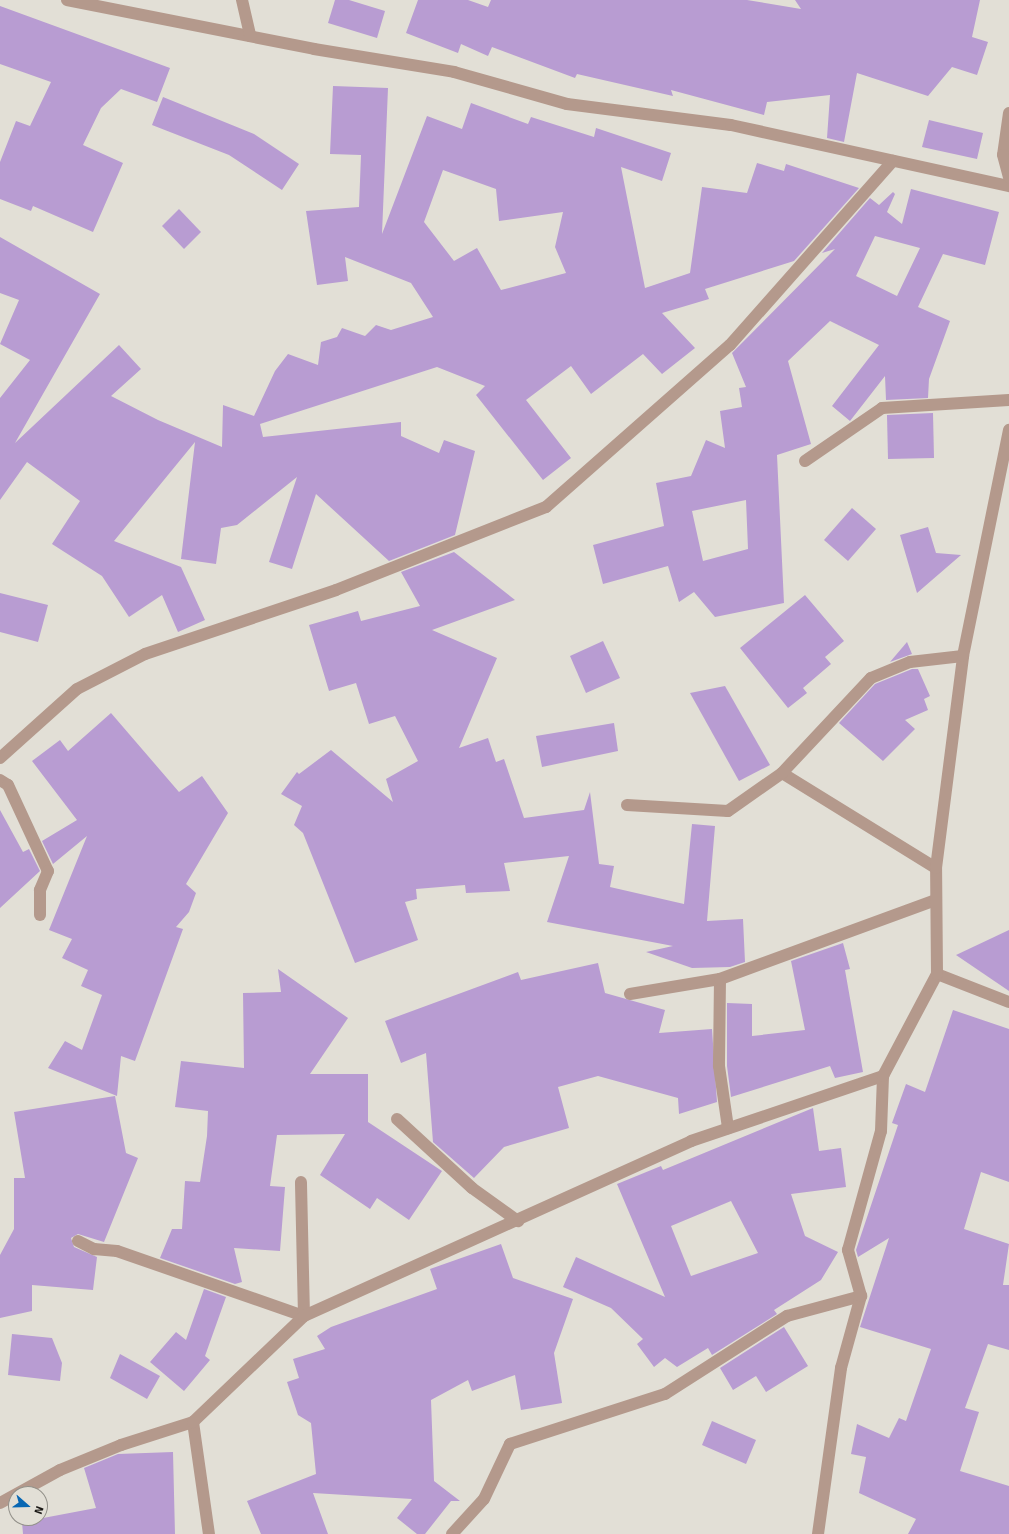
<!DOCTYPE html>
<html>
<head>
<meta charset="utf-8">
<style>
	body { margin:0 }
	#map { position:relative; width:1009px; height:1534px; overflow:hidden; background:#e2dfd6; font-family:Signika,sans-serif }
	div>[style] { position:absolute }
	.building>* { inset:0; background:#b89cd2 }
	.minor>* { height:12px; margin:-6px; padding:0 6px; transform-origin:6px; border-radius:6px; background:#b4998c }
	span { translate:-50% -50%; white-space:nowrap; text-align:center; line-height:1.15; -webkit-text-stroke:3px #e2dfd6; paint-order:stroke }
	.north { position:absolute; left:8px; top:1486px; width:40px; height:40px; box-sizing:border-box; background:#e2dfd6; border:1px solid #929089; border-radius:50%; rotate:110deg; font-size:11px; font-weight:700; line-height:16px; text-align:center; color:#1b1916 }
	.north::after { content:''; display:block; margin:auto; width:14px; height:18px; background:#0867b3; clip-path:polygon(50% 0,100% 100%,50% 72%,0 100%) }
</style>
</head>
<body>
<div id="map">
	<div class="building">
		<div style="clip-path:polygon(335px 0,349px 0,385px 11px,377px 38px,328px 23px)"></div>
		<div style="clip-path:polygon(418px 0,468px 0,488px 7px,491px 0,747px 0,801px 9px,795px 0,980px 0,972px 37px,988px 42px,977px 75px,952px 67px,928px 96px,857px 73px,844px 142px,827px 138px,830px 95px,767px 102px,764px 115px,671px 90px,673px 96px,577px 74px,575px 78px,492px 47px,488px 56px,461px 44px,458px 53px,406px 33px)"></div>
		<div style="clip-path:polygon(0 6px,170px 68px,157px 102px,121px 89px,101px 108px,83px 145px,123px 163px,93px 232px,33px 206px,31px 211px,0 199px,0 162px,16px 121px,30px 126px,51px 82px,0 64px)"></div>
		<div style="clip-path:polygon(evenodd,333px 86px,388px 88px,382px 234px,427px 116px,462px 129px,471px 103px,528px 124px,531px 117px,594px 137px,596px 128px,671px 153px,662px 181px,621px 167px,645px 288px,690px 273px,702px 187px,747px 193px,757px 163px,784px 171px,786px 164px,859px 188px,794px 261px,705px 289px,709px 299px,662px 313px,695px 348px,662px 374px,643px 354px,591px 394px,571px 366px,526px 400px,571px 458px,543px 480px,476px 395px,485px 386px,437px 367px,260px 424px,263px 437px,401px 422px,401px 436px,439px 453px,444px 440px,475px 451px,455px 535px,389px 561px,316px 494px,292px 569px,269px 562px,297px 477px,237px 525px,221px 528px,216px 564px,181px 559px,195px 442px,114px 541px,181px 567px,205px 620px,178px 632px,162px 595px,129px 617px,102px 576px,52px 544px,80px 501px,27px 462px,0 500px,0 398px,30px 360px,0 344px,19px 300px,0 293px,0 237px,100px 294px,15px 443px,119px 345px,141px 369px,111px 396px,158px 420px,222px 447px,223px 405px,254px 416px,275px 371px,288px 354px,318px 365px,321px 342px,337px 337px,342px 328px,365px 336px,376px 325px,391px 330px,433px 317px,411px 283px,345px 257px,348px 281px,317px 285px,306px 211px,359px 207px,361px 155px,330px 154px,333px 86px,443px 170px,496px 189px,499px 221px,563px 212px,555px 247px,566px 273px,501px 290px,477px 248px,454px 261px,424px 222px,443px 170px)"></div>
		<div style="clip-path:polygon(163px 97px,254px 134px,299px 164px,282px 190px,229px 155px,152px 125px)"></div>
		<div style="clip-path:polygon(929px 120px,983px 133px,977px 159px,922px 147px)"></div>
		<div style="clip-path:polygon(evenodd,911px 189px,999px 212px,985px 265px,943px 254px,918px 307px,950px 321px,929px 379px,928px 398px,886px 400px,885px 376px,850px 421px,832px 406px,879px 345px,830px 321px,788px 361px,811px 444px,777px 455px,784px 603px,715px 617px,694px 592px,679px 602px,668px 566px,603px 584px,593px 545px,664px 526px,656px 483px,691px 476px,706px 440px,725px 448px,720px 411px,742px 407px,739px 388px,746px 387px,732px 353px,835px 249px,822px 253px,870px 198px,879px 205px,893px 192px,895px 194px,887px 212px,902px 224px,911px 189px,875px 236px,920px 248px,897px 296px,856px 276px,875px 236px,911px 189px,746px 500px,748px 549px,703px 561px,692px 511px,746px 500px)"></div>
		<div style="clip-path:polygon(179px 209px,201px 232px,184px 249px,162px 226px)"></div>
		<div style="clip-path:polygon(933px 413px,934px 458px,888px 459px,887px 415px)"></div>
		<div style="clip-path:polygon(852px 508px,876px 529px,848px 561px,824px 540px)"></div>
		<div style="clip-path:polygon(928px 527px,936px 553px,961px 555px,917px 593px,900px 535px)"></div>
		<div style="clip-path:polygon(454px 552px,515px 600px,432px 630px,497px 658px,459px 748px,488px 738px,496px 762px,504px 759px,524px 818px,584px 810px,590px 792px,599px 864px,614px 866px,610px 887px,684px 904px,692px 824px,715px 826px,707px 921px,743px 919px,745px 962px,730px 967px,692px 968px,646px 952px,673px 946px,547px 922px,569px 856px,504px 863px,510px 891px,466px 893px,465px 885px,416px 889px,417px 899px,405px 902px,418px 940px,355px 963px,303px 833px,294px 825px,302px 806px,281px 794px,297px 772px,299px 774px,331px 750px,393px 802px,386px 779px,418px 761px,395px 716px,369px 724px,356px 683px,329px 691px,309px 625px,358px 611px,361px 621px,420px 606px,401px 572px)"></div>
		<div style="clip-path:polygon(0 593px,48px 605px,38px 642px,0 632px)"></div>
		<div style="clip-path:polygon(805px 595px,844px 641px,825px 657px,831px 664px,803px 688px,807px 693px,788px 708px,740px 648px)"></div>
		<div style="clip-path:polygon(603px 641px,620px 678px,586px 693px,570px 656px)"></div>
		<div style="clip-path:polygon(907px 642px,912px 654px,890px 662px)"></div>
		<div style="clip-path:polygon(912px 669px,918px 669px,930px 696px,924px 699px,928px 710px,905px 720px,915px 729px,883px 761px,839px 723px,875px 684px)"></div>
		<div style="clip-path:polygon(725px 686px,770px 765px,739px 781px,690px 693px)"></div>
		<div style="clip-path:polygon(111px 713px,179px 792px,202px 776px,228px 813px,186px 884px,196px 893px,189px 912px,176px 927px,183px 929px,135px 1061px,121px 1056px,117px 1096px,48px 1068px,65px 1041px,82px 1050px,102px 995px,81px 986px,88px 970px,62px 958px,72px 939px,49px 930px,87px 836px,53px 864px,42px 841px,77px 820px,32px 761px,60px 740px,68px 751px)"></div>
		<div style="clip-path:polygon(614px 723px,618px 751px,542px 767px,536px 736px)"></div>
		<div style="clip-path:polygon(0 810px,23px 852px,29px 849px,40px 871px,0 908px)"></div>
		<div style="clip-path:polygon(1009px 930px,1009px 991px,956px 955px)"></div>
		<div style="clip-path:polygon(843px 943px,850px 969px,845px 970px,863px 1072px,835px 1078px,830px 1066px,731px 1097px,727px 1066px,727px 1003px,752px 1004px,752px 1036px,805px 1030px,791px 961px)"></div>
		<div style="clip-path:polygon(598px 963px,605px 993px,665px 1010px,659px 1033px,712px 1029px,717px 1102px,679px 1114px,678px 1098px,598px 1076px,558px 1087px,569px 1128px,504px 1147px,474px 1178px,433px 1142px,426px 1053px,401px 1063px,385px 1021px,518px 972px,521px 980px)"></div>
		<div style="clip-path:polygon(278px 969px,348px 1018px,310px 1074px,368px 1074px,368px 1122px,442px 1171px,409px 1220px,377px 1198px,370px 1209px,320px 1175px,345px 1134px,277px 1135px,270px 1186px,285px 1187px,280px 1251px,234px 1248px,242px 1282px,235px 1284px,160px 1258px,172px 1229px,182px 1229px,185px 1181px,200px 1182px,207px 1136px,208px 1111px,175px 1107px,181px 1061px,244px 1068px,243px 993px,281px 992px)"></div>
		<div style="clip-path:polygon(953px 1010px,1009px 1029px,1009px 1182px,981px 1172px,964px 1229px,1009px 1244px,1003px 1285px,1009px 1285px,1009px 1350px,988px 1344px,965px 1408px,979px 1412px,960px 1471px,1009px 1486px,1009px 1534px,908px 1534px,916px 1519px,859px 1493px,866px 1457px,851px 1454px,857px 1424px,889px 1438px,899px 1418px,906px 1421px,931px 1349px,860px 1327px,889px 1238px,858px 1257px,856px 1250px,898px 1125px,892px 1123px,906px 1084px,925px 1092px)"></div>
		<div style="clip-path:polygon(115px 1096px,126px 1153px,138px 1158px,104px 1242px,78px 1234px,71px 1238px,74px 1247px,97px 1257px,93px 1290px,32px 1285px,32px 1311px,0 1318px,0 1255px,14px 1229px,14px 1178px,25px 1178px,14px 1112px)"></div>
		<div style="clip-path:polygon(evenodd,813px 1108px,819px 1151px,841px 1148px,846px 1187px,791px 1194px,805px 1236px,838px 1252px,821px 1280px,774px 1310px,777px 1314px,712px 1355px,708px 1348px,677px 1367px,665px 1358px,654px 1367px,637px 1344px,643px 1339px,611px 1308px,563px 1287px,576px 1257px,665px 1297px,617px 1184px,661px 1166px,663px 1170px,813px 1108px,731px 1201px,758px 1253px,691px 1276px,671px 1226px,731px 1201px)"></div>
		<div style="clip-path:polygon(501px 1244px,513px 1278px,573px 1299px,554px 1353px,562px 1403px,521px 1410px,515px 1375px,472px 1391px,468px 1380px,431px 1400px,434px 1481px,460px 1501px,451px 1501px,425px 1534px,417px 1534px,397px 1518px,412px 1499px,313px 1493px,328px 1534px,261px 1534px,247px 1501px,316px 1474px,311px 1423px,298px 1415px,287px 1382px,299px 1378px,293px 1359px,325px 1349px,317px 1336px,331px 1327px,437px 1289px,430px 1269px)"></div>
		<div style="clip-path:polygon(204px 1289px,226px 1297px,205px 1356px,210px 1360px,184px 1391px,150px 1362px,176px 1332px,186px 1340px)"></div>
		<div style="clip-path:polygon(784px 1327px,808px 1366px,766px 1392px,756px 1376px,733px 1390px,720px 1368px)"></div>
		<div style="clip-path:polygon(12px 1334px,52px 1338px,62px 1363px,60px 1381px,8px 1375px)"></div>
		<div style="clip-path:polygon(120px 1354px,160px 1376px,147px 1399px,110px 1378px)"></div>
		<div style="clip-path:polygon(712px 1421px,756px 1440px,746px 1464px,702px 1445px)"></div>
		<div style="clip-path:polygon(173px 1452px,175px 1534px,23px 1534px,22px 1522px,96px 1508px,84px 1468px,118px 1454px)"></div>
	</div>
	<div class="minor">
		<div style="left:67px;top:0;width:252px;rotate:11.2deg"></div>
		<div style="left:314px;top:49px;width:142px;rotate:9.3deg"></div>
		<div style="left:454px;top:72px;width:117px;rotate:15.8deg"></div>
		<div style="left:567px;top:104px;width:165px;rotate:7.3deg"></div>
		<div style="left:731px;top:125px;width:285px;rotate:12.4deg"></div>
		<div style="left:242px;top:0;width:37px;rotate:77deg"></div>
		<div style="left:1009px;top:113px;width:42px;rotate:98.1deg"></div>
		<div style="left:1003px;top:155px;width:23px;rotate:75deg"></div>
		<div style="left:805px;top:461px;width:93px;rotate:-34.5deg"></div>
		<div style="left:882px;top:408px;width:127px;rotate:-3.6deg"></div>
		<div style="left:0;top:758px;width:103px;rotate:-41.9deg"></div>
		<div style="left:77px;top:689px;width:76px;rotate:-27.2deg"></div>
		<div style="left:145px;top:654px;width:201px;rotate:-18.5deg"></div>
		<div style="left:336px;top:590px;width:226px;rotate:-21.6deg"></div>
		<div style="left:546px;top:507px;width:245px;rotate:-41.4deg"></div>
		<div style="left:730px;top:345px;width:246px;rotate:-48.5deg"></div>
		<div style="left:782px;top:773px;width:181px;rotate:31.7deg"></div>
		<div style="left:0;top:780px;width:9px;rotate:32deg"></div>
		<div style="left:8px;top:785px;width:95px;rotate:65.1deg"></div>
		<div style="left:48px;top:871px;width:21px;rotate:113deg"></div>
		<div style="left:40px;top:890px;width:25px;rotate:90deg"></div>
		<div style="left:627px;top:805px;width:101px;rotate:3.4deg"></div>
		<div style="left:728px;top:811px;width:66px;rotate:-35.1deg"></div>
		<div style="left:782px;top:773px;width:130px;rotate:-46.9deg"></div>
		<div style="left:871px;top:678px;width:42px;rotate:-22.3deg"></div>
		<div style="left:910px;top:662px;width:53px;rotate:-6.5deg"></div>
		<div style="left:937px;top:974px;width:77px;rotate:21.3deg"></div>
		<div style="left:720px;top:979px;width:87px;rotate:90.7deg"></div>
		<div style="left:719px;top:1066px;width:63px;rotate:81.7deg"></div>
		<div style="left:630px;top:994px;width:91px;rotate:-9.5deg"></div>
		<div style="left:720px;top:979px;width:230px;rotate:-20.1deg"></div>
		<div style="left:397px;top:1119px;width:102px;rotate:42.6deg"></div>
		<div style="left:472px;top:1188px;width:57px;rotate:35.7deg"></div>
		<div style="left:78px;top:1241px;width:18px;rotate:27deg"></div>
		<div style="left:94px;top:1249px;width:23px;rotate:5deg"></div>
		<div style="left:117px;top:1251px;width:198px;rotate:19.2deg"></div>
		<div style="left:304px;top:1316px;width:134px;rotate:-91.3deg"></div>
		<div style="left:193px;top:1422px;width:113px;rotate:81.9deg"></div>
		<div style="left:0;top:1503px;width:68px;rotate:-28.8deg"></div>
		<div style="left:60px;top:1470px;width:66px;rotate:-22.3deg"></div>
		<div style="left:121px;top:1445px;width:76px;rotate:-17.7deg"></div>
		<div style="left:193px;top:1422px;width:153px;rotate:-43.7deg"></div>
		<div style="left:304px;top:1316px;width:425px;rotate:-24.3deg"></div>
		<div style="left:691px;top:1141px;width:203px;rotate:-18.7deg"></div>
		<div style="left:452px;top:1534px;width:47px;rotate:-47.6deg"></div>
		<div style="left:484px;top:1499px;width:61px;rotate:-64.7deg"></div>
		<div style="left:510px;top:1444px;width:163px;rotate:-17.9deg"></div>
		<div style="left:665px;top:1394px;width:145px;rotate:-32.6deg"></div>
		<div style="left:787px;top:1316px;width:77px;rotate:-15.1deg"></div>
		<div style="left:818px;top:1534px;width:168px;rotate:-82.1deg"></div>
		<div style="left:841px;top:1368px;width:75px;rotate:-74.5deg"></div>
		<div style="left:861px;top:1296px;width:48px;rotate:-105.8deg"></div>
		<div style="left:848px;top:1250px;width:123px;rotate:-74.5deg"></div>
		<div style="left:881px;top:1131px;width:55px;rotate:-87.9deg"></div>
		<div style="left:883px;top:1076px;width:115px;rotate:-62.1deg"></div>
		<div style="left:937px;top:974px;width:106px;rotate:-90.5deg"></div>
		<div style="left:936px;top:868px;width:214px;rotate:-82.7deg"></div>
		<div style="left:963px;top:656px;width:231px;rotate:-78.5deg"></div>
	</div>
	<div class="north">N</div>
</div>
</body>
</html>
